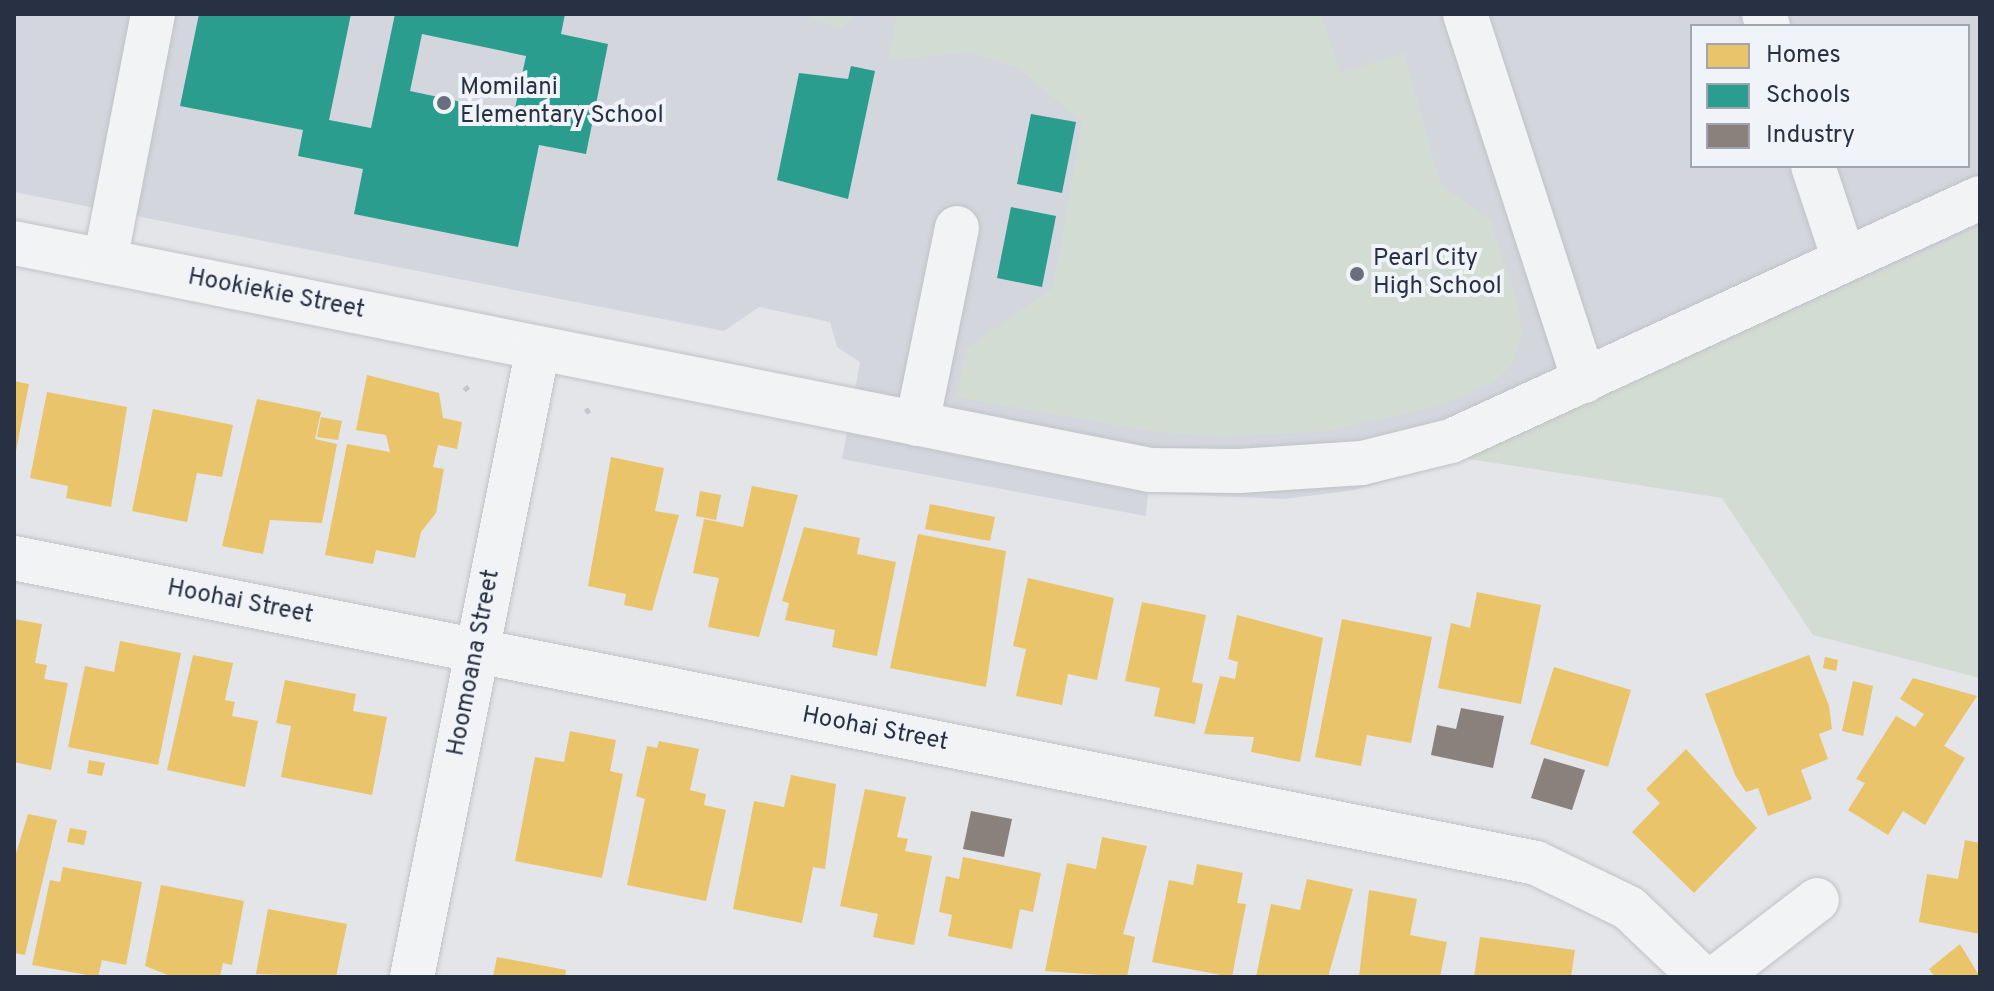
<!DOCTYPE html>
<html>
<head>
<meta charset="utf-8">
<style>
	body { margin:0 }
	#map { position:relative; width:1994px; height:991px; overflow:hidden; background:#e3e5e8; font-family:Overpass,sans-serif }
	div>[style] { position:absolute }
	.built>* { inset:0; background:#d3d6dd }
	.green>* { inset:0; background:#d2dcd3 }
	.homes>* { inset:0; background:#e9c46a }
	.schools>* { inset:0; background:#2a9d8f }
	.industry>* { inset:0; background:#8a817c }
	.path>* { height:5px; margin-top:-2.5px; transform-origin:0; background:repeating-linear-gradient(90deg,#c4c6cb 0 6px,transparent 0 12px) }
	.roads { filter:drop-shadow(0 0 2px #c0c2c6) drop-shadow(0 0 2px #c0c2c6) }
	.minor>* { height:44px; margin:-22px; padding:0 22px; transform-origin:22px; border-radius:22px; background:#f2f3f5 }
	.dots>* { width:22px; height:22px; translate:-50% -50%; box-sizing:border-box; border:4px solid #f0f3f7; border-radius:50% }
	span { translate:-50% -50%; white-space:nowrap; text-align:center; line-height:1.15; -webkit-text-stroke:8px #f0f3f7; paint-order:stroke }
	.poi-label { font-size:24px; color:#283043 }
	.left { translate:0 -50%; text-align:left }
	.street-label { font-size:24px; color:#283043 }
	.frame { position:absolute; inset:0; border:16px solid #283043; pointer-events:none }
	.legend { position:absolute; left:1690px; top:24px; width:280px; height:144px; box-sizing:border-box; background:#f0f3f7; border:2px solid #a0a5af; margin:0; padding:10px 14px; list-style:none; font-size:24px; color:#283043 }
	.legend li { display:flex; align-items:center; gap:16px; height:40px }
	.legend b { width:40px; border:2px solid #a0a5af }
</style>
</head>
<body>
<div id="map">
	<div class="built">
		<div style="clip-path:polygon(evenodd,14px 14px,1980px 14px,1980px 227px,1462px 458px,1355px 490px,1284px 499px,1148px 493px,1146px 516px,842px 459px,860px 362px,837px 347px,830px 322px,759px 307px,724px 331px,14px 192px,14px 14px,1692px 26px,1968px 26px,1968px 166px,1692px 166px,1692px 26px)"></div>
	</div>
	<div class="green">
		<div style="clip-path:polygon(803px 14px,856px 14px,840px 28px)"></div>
		<div style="clip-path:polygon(897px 14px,1321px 14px,1341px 73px,1404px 53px,1441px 185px,1490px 220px,1518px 305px,1522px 334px,1512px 364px,1494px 382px,1435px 407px,1329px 431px,1219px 437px,1149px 431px,956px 397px,966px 349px,1053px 288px,1082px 122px,1019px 68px,968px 52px,888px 61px)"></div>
		<div style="clip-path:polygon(1980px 227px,1980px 678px,1813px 635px,1722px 498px,1462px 458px)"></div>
	</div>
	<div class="homes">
		<div style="clip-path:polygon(367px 375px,439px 393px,443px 418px,462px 422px,457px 449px,438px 445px,433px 467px,444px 469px,436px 513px,421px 532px,415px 558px,376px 550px,373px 564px,325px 555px,347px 444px,390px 452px,386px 435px,356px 430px)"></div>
		<div style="clip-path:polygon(14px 381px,29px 384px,15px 456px,14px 456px)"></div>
		<div style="clip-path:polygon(47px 392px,127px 407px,111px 507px,66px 498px,68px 486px,30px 478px)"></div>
		<div style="clip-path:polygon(257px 399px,321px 412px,315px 439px,337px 444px,322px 523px,270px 520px,263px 554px,222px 546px)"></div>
		<div style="clip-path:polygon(153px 409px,233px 425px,222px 477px,197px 473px,187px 522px,132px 511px)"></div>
		<div style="clip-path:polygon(321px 417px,342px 421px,338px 440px,317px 437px)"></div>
		<div style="clip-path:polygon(611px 457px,664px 468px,655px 511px,679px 515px,652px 611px,624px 605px,626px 594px,588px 586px)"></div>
		<div style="clip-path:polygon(752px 486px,798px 495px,759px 637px,708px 627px,719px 578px,693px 573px,704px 519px,743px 527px)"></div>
		<div style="clip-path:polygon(700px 491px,721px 495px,716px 520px,696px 516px)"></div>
		<div style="clip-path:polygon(930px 504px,995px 517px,990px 541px,925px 529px)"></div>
		<div style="clip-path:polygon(804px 527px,860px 538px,857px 554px,896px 562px,877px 656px,832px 647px,835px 630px,785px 620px,789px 603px,782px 601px)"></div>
		<div style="clip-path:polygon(918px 534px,1006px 551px,986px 687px,890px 668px)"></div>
		<div style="clip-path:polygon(1028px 578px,1114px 598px,1097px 680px,1068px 674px,1062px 705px,1016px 696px,1026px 649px,1013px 646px)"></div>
		<div style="clip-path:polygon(1477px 592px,1541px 605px,1521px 704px,1438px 688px,1451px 623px,1470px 628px)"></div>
		<div style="clip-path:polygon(1142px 602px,1206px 615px,1192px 682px,1203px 684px,1195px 724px,1154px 716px,1160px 688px,1125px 681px)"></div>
		<div style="clip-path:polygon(1237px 615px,1323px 638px,1300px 762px,1251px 752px,1254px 737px,1204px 734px,1220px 676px,1235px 679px,1238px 662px,1228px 659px)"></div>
		<div style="clip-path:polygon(14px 619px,42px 624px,35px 663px,47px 665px,44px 679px,68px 683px,51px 770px,14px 762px)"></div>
		<div style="clip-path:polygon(1342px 619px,1432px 637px,1411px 743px,1367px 735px,1361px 766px,1315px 757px)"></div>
		<div style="clip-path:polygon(120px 641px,181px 653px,158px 765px,68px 747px,85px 666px,114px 672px)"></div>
		<div style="clip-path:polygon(193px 655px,233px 663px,225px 700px,235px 702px,232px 716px,258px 721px,245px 787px,167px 770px)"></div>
		<div style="clip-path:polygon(1809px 655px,1829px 706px,1832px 729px,1819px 734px,1828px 759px,1801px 770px,1812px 799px,1768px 816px,1758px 788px,1746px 792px,1735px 775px,1705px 694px)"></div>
		<div style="clip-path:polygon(1825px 657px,1838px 660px,1836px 671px,1823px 668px)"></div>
		<div style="clip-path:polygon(1554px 667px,1631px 690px,1608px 767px,1530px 744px)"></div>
		<div style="clip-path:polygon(1913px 678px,1977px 696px,1944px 746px,1965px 758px,1925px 825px,1903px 811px,1888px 835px,1848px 810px,1865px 783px,1856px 779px,1896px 716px,1915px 727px,1924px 714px,1900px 699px)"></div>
		<div style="clip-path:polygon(285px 680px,356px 694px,353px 711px,387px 717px,372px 795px,281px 777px,291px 726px,276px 723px)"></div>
		<div style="clip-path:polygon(1853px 681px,1873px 686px,1863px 736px,1842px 731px)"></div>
		<div style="clip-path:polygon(570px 731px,616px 740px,610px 771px,623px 774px,602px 878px,515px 861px,535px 757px,564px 762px)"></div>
		<div style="clip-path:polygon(659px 741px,699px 749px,690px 790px,706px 794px,704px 805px,726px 810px,706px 901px,627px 885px,645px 799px,636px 796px,647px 746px,657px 748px)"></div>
		<div style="clip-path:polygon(1686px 749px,1757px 828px,1694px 893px,1632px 832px,1660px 803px,1646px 789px)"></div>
		<div style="clip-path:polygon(89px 760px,105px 763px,102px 776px,87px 773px)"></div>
		<div style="clip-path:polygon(791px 775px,836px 784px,825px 869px,813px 867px,802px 923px,733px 909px,754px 801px,784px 807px)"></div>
		<div style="clip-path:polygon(865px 789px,906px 797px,897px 837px,908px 839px,905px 851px,932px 856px,914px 945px,873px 937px,878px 914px,840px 906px)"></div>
		<div style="clip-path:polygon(28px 814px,57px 820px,25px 955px,14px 953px,14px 860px)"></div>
		<div style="clip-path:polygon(70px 828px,87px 831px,84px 845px,67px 842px)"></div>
		<div style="clip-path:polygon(1102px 837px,1147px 846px,1123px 934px,1135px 937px,1127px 977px,1045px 971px,1067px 863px,1096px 869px)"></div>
		<div style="clip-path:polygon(1965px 840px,1980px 843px,1980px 934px,1919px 922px,1927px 874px,1958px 879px)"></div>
		<div style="clip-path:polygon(963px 857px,1041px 873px,1033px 912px,1020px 909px,1012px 949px,948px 936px,952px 915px,939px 912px,946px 876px,959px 879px)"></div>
		<div style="clip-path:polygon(1197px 864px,1243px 873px,1237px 903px,1246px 904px,1232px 977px,1152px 962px,1169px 880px,1193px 885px)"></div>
		<div style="clip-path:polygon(63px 867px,142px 882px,126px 965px,102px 960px,98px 977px,32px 965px,50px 880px,60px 882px)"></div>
		<div style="clip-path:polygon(1307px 879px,1353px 889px,1328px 977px,1256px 977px,1271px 904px,1300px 910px)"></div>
		<div style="clip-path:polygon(161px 885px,244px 901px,232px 965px,223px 963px,220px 977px,173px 977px,145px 966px)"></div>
		<div style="clip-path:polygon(1369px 890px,1417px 899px,1410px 935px,1447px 942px,1440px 977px,1359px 977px)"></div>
		<div style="clip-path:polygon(268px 909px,347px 924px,336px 977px,256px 974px)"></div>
		<div style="clip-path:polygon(1480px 937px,1575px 950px,1571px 977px,1474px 977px)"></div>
		<div style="clip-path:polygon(1960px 944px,1980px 977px,1935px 977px,1929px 969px)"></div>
		<div style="clip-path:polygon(497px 957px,566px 970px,565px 977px,493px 977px)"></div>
	</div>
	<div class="schools">
		<div style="clip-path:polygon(evenodd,199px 14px,351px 14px,329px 120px,371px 128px,395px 14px,565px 14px,561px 34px,608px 44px,586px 154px,539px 145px,518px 247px,354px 214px,363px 169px,298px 156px,303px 130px,180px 106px,199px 14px,422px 34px,526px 56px,514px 113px,410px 91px,422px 34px)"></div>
		<div style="clip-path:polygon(851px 66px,875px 71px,848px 199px,777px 180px,799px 73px,848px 79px)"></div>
		<div style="clip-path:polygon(1031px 114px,1076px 122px,1062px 193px,1017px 184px)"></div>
		<div style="clip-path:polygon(1011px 207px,1056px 216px,1042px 287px,997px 278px)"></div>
	</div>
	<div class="industry">
		<div style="clip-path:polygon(1461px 708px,1504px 716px,1493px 768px,1431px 755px,1437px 725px,1456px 729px)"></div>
		<div style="clip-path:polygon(1544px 758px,1585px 770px,1572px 810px,1531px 798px)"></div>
		<div style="clip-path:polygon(971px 811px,1012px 819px,1004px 857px,963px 849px)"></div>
	</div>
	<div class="path">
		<div style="left:464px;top:390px;width:10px;rotate:-37deg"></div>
		<div style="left:586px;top:408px;width:6px;rotate:59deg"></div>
	</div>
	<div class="roads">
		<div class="minor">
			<div style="left:1465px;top:14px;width:386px;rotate:72deg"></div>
			<div style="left:1764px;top:14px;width:13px;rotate:72deg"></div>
			<div style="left:1813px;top:166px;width:98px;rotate:71.6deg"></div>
			<div style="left:14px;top:243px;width:1158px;rotate:11.3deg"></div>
			<div style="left:1150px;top:470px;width:89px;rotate:0.6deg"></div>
			<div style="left:1239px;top:471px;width:123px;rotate:-3.7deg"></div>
			<div style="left:1362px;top:463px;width:92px;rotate:-13.9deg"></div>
			<div style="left:1451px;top:441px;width:582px;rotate:-24.67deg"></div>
			<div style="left:105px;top:261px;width:252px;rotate:-79deg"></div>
			<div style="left:917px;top:424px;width:200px;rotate:-78.5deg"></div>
			<div style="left:14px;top:558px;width:1552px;rotate:11.33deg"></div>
			<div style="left:1536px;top:863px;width:103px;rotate:25.8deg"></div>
			<div style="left:1629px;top:908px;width:100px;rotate:43.8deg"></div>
			<div style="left:412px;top:977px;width:641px;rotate:-78.67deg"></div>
			<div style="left:1717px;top:977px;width:126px;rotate:-37.6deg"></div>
		</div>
	</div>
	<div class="dots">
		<div style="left:444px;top:103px;background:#696f7d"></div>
		<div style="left:1357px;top:274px;background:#696f7d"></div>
	</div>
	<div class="poi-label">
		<span class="left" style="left:460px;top:103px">Momilani<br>Elementary School</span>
		<span class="left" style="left:1373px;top:274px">Pearl City<br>High School</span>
	</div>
	<div class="street-label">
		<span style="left:276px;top:295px;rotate:11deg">Hookiekie Street</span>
		<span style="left:240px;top:603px;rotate:11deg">Hoohai Street</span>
		<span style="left:475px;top:663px;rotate:-79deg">Hoomoana Street</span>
		<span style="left:875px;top:730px;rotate:11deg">Hoohai Street</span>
	</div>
	<div class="frame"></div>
	<ul class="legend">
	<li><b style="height:22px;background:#e9c46a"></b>Homes</li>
	<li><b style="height:22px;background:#2a9d8f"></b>Schools</li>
	<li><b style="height:22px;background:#8a817c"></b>Industry</li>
	</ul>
</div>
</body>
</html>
